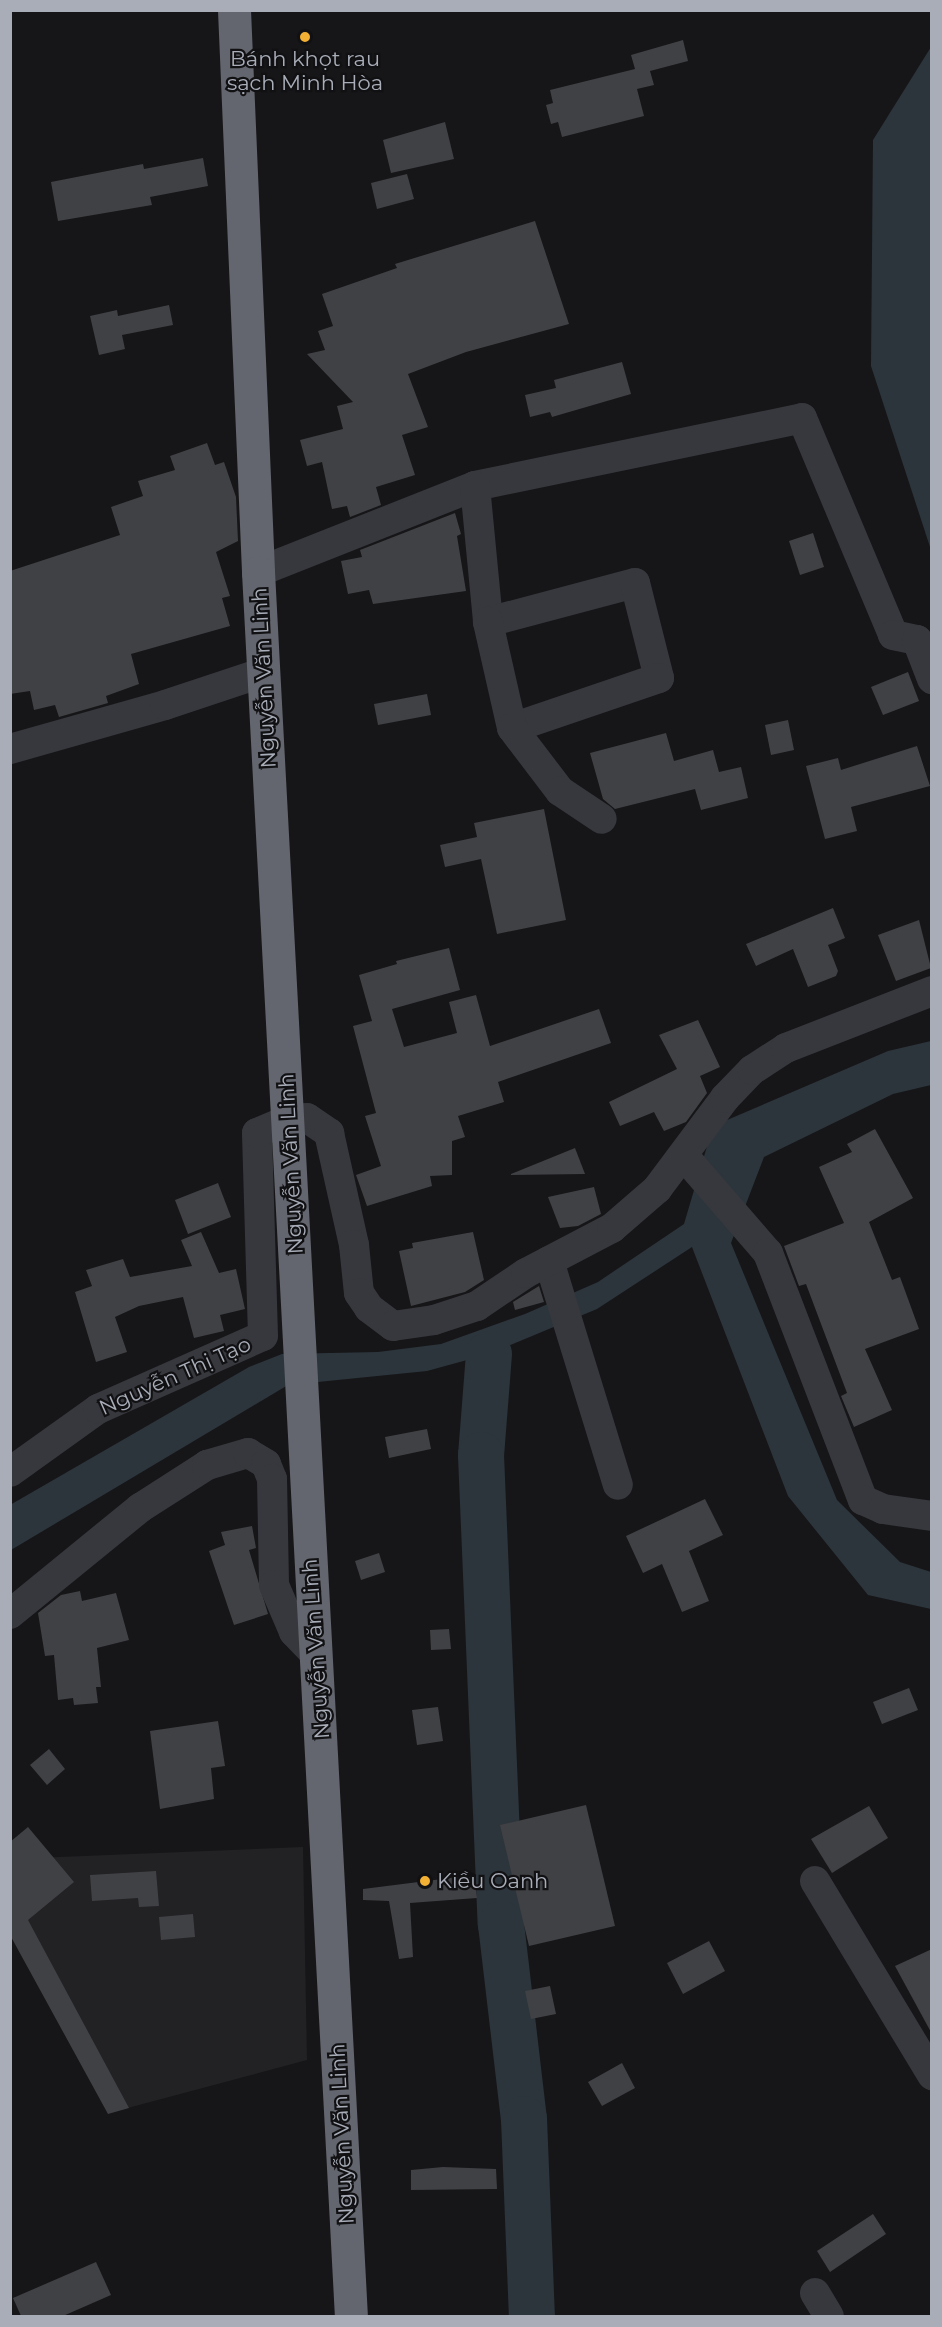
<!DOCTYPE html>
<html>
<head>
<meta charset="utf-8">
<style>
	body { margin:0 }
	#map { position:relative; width:942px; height:2327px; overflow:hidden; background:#161618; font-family:Montserrat,sans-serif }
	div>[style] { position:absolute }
	.built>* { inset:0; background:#222225 }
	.water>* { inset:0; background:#2c353c }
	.river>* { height:46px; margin:-23px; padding:0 23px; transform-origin:23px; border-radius:23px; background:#2c353c }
	.building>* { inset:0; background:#404145 }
	.minor>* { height:30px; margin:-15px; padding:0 15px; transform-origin:15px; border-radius:15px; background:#37383d }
	.highway>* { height:33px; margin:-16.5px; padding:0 16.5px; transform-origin:16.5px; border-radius:16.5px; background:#63666e }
	.dots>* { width:16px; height:16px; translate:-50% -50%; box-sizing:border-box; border:3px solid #111113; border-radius:50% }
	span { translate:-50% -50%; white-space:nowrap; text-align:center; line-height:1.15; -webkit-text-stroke:4.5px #111113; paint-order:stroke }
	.poi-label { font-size:21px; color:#a8adb8 }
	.left { translate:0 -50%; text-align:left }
	.street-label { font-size:21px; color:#a8adb8 }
	.frame { position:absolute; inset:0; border:12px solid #a8adb8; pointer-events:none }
</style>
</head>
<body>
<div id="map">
	<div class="built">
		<div style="clip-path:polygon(303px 1847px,307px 2060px,109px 2113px,11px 1927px,10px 1859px)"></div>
	</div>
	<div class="water">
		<div style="clip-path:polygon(931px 47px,931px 550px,871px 366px,873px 140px)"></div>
		<div style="clip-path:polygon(931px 1041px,931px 1085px,893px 1094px,764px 1157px,731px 1243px,837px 1500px,900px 1562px,931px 1572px,931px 1609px,868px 1595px,788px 1496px,692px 1247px,597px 1309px,489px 1354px,427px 1371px,288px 1385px,11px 1550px,10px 1505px,249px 1367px,282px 1354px,378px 1352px,441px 1344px,525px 1314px,598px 1282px,684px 1224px,713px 1126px,888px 1051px)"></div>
	</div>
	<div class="river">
		<div style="left:489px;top:1354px;width:101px;rotate:94.5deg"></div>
		<div style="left:481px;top:1455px;width:469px;rotate:87.6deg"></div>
		<div style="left:501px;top:1924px;width:196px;rotate:83.3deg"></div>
		<div style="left:524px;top:2119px;width:197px;rotate:87.7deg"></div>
	</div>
	<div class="building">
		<div style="clip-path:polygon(683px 40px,688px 61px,650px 71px,654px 85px,637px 89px,644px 116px,562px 137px,558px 122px,551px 124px,546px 105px,553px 103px,550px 90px,635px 69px,631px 55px)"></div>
		<div style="clip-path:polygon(445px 122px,454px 159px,391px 173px,383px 140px)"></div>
		<div style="clip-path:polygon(203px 158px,208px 186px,150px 197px,152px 205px,58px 221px,51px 182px,143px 164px,144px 169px)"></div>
		<div style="clip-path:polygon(407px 174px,414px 199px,377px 209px,371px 183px)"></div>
		<div style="clip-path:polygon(535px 221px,569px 324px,466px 352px,408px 374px,428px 427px,402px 435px,415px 475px,376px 487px,381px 505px,350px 517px,347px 506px,332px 509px,322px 462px,307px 466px,300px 440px,343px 429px,337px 406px,353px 402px,307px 354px,325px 350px,318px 331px,333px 326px,322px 294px,397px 268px,395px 264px)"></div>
		<div style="clip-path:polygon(169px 305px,173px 325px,122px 335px,125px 349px,99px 355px,90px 316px,117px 310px,118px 316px)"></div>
		<div style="clip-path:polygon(622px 362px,631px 394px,552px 417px,550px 412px,530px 417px,525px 395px,556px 388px,554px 380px)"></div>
		<div style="clip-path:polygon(207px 443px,215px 465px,224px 462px,236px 497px,238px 541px,216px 552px,230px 596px,222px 598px,230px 626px,131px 654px,139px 684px,106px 696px,108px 703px,59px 717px,55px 705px,34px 710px,30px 691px,10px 694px,10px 571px,120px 535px,111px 507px,143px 496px,138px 481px,175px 470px,170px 456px)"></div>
		<div style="clip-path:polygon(455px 513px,461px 534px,457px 536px,466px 591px,373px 604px,369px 590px,348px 594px,341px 561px,362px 557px,360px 550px)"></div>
		<div style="clip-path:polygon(813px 533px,824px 567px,800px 575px,789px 541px)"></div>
		<div style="clip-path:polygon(908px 672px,919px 701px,883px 715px,871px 687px)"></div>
		<div style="clip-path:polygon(427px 694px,431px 715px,378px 725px,374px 704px)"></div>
		<div style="clip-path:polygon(788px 720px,794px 750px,771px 755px,765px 725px)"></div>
		<div style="clip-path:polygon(666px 733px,674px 761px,713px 750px,719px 772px,741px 767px,748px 798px,701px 810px,695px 789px,615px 809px,603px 799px,590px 753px)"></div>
		<div style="clip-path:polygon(917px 746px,930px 786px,851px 807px,857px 831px,825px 839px,806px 766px,838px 758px,841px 770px)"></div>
		<div style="clip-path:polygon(544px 809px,566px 920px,497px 934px,481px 859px,445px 867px,440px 845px,477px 837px,474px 823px)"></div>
		<div style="clip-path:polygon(833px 908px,845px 938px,828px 945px,838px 971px,836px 976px,808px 987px,793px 949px,756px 966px,746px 944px)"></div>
		<div style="clip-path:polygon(919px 920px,931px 968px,896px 981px,878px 935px)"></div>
		<div style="clip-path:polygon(449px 948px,460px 990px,392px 1009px,404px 1047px,457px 1033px,449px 1002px,476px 995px,490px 1046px,599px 1009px,611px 1043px,498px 1082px,504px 1102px,458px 1116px,465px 1137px,452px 1141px,452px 1175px,430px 1176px,432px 1186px,367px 1206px,356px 1175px,381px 1166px,365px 1116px,376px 1113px,353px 1026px,372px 1021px,359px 975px,397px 964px,396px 961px)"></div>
		<div style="clip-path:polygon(698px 1020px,720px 1067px,700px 1076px,707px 1093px,686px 1122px,664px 1131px,654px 1112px,620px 1126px,609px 1102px,677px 1069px,659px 1035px)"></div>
		<div style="clip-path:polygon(875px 1129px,913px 1198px,869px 1222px,892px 1280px,900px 1277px,919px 1329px,865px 1349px,892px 1410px,854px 1427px,841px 1396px,847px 1393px,806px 1284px,799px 1286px,784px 1246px,844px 1223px,819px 1167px,852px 1152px,847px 1144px)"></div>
		<div style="clip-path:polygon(575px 1148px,585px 1174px,511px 1175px,511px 1174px)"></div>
		<div style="clip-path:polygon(218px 1183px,231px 1217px,188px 1234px,175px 1200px)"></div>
		<div style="clip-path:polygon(594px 1187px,601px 1214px,578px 1226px,560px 1228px,548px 1197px)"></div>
		<div style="clip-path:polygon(201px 1232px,219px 1273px,236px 1269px,245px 1309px,220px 1315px,224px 1331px,194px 1338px,183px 1297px,139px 1306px,115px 1317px,127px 1352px,96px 1362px,75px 1292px,92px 1286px,86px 1270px,123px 1259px,130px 1277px,192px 1266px,181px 1240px)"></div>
		<div style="clip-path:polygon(473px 1232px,484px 1280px,465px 1292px,411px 1306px,399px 1251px,413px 1248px,412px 1243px)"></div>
		<div style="clip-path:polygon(539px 1286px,544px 1302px,515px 1310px,513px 1302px)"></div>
		<div style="clip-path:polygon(427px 1429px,431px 1449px,389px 1458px,385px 1437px)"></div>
		<div style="clip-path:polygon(705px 1499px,723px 1535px,689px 1551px,709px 1601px,682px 1612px,662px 1564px,643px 1573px,626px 1536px)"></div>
		<div style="clip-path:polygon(252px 1526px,256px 1548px,249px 1550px,268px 1614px,234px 1625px,209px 1551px,225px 1545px,221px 1532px)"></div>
		<div style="clip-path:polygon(379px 1553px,385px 1572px,361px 1580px,355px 1561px)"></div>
		<div style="clip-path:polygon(80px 1591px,82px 1601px,116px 1593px,129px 1640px,97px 1648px,101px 1687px,96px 1687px,98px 1703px,74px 1705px,73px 1698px,58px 1700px,54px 1655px,45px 1656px,38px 1613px,61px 1595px)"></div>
		<div style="clip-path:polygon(449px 1629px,451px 1649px,431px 1650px,430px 1630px)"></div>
		<div style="clip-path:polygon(909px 1688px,918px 1710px,882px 1724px,873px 1702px)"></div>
		<div style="clip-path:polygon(438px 1707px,443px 1741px,417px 1745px,412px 1710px)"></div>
		<div style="clip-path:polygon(218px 1721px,225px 1766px,211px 1768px,214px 1799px,160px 1809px,150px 1731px)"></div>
		<div style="clip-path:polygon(49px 1749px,65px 1769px,47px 1785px,30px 1765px)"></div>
		<div style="clip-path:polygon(586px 1805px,615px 1926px,529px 1946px,500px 1825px)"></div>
		<div style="clip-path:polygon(869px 1806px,888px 1838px,832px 1873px,811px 1839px)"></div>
		<div style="clip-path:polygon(28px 1827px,74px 1882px,28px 1920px,129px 2108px,108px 2114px,10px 1935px,10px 1842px)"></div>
		<div style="clip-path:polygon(156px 1871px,159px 1906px,139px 1907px,138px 1898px,92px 1901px,90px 1875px)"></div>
		<div style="clip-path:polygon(474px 1875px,477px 1898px,410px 1903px,413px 1957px,399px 1959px,389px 1901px,363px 1900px,363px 1889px)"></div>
		<div style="clip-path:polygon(193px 1914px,195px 1937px,161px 1940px,159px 1917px)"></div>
		<div style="clip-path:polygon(709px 1941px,725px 1971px,683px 1994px,667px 1963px)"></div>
		<div style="clip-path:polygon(932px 1949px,932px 2034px,895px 1966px)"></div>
		<div style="clip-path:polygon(550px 1986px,556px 2014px,531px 2019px,525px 1991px)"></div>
		<div style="clip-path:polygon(622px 2063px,635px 2088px,602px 2106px,588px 2082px)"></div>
		<div style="clip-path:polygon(443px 2167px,496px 2169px,497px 2189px,411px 2190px,411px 2170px)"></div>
		<div style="clip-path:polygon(873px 2214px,886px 2234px,830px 2272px,817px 2251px)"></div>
		<div style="clip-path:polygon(96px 2262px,111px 2295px,63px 2316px,21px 2316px,13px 2298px)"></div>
	</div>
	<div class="minor">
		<div style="left:475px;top:486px;width:334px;rotate:-11.7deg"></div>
		<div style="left:802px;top:418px;width:235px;rotate:67.2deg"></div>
		<div style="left:893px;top:635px;width:25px;rotate:12deg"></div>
		<div style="left:917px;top:640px;width:42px;rotate:69deg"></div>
		<div style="left:258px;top:572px;width:233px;rotate:-21.6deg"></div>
		<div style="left:475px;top:486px;width:137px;rotate:84.5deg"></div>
		<div style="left:488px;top:622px;width:152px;rotate:-14.9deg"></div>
		<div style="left:635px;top:583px;width:98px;rotate:75.8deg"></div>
		<div style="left:659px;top:678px;width:155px;rotate:161.2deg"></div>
		<div style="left:512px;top:728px;width:109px;rotate:-102.8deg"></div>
		<div style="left:512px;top:728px;width:79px;rotate:52.7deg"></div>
		<div style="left:560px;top:791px;width:50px;rotate:33.7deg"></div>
		<div style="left:10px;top:749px;width:161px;rotate:-15.8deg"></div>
		<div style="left:165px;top:705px;width:104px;rotate:-18.4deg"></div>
		<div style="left:684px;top:1156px;width:128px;rotate:49.1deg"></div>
		<div style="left:768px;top:1253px;width:265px;rotate:69deg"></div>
		<div style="left:863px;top:1500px;width:22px;rotate:24deg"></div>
		<div style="left:883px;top:1509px;width:49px;rotate:8.1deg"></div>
		<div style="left:549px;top:1261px;width:234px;rotate:72.9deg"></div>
		<div style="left:10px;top:1472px;width:108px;rotate:-35.6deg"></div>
		<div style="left:98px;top:1409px;width:180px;rotate:-23.9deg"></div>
		<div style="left:263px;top:1336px;width:203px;rotate:-91.7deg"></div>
		<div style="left:257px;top:1133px;width:36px;rotate:-23deg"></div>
		<div style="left:290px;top:1119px;width:17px;rotate:-3deg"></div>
		<div style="left:307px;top:1118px;width:27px;rotate:34deg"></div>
		<div style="left:329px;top:1133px;width:115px;rotate:77.4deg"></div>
		<div style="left:354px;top:1245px;width:48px;rotate:84.1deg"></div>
		<div style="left:359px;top:1293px;width:18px;rotate:56deg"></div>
		<div style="left:369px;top:1308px;width:30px;rotate:37deg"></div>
		<div style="left:393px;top:1326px;width:41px;rotate:-8.3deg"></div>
		<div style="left:434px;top:1320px;width:45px;rotate:-18deg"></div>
		<div style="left:477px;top:1306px;width:59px;rotate:-34deg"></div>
		<div style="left:526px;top:1273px;width:97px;rotate:-27.6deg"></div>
		<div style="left:612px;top:1228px;width:60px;rotate:-40.9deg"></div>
		<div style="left:657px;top:1189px;width:114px;rotate:-53.2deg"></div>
		<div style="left:725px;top:1098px;width:39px;rotate:-46deg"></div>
		<div style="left:752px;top:1070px;width:40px;rotate:-32.9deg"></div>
		<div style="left:786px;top:1048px;width:157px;rotate:-21.3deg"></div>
		<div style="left:10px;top:1614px;width:168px;rotate:-39.2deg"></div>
		<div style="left:140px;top:1508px;width:80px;rotate:-32.7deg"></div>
		<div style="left:207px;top:1465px;width:43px;rotate:-16.3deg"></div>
		<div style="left:248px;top:1453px;width:21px;rotate:31deg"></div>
		<div style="left:266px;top:1464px;width:16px;rotate:68deg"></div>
		<div style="left:272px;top:1479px;width:106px;rotate:88.9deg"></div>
		<div style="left:274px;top:1585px;width:51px;rotate:66.9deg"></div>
		<div style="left:294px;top:1632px;width:33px;rotate:46deg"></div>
		<div style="left:815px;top:1881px;width:227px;rotate:58.9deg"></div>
		<div style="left:815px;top:2293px;width:27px;rotate:59deg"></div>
	</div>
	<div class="highway">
		<div style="left:234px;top:10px;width:563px;rotate:87.55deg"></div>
		<div style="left:258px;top:572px;width:1746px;rotate:86.95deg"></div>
	</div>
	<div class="dots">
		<div style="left:305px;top:37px;background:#f2b134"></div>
		<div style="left:425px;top:1881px;background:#f2b134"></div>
	</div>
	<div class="poi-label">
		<span style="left:305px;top:71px">Bánh khọt rau<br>sạch Minh Hòa</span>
		<span class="left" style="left:437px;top:1881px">Kiều Oanh</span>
	</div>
	<div class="street-label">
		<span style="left:264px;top:678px;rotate:-93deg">Nguyễn Văn Linh</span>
		<span style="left:291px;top:1164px;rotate:-93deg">Nguyễn Văn Linh</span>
		<span style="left:175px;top:1376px;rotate:-24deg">Nguyễn Thị Tạo</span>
		<span style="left:316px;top:1649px;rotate:-94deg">Nguyễn Văn Linh</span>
		<span style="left:342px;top:2134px;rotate:-93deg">Nguyễn Văn Linh</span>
	</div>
	<div class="frame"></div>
</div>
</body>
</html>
